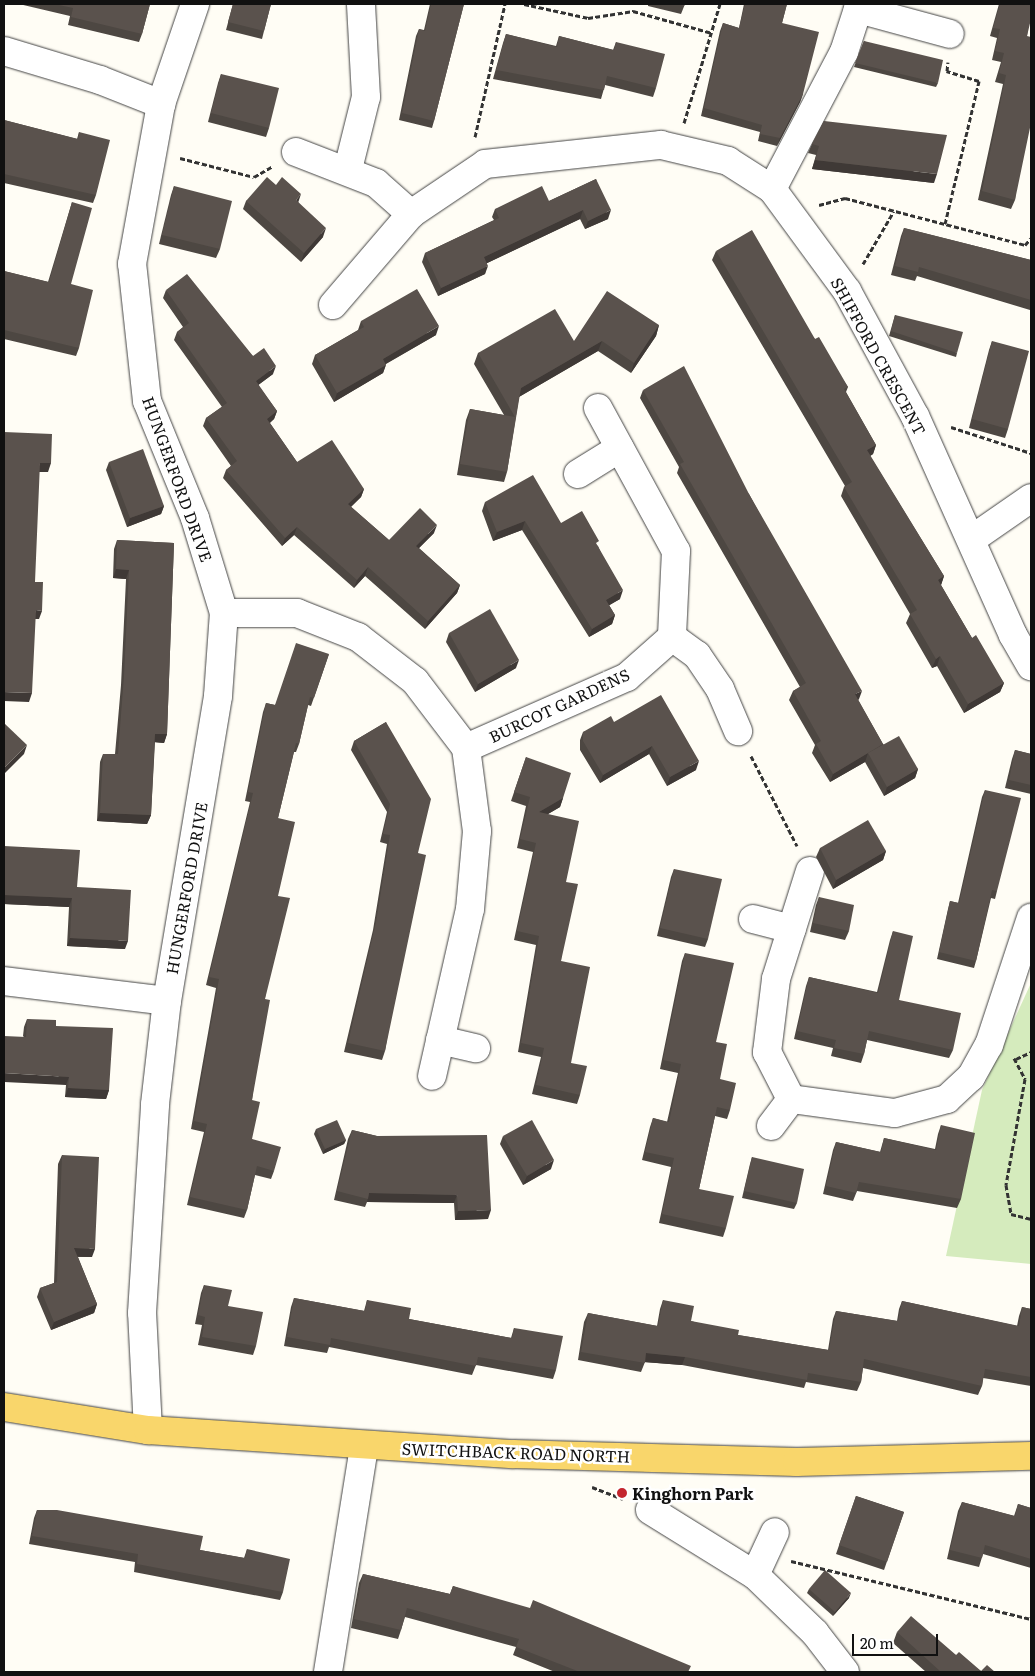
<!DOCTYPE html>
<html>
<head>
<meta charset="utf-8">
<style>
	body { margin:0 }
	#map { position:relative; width:1035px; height:1676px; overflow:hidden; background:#fffdf5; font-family:Literata,serif }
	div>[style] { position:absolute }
	.green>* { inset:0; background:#d5ebbd }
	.path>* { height:3px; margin-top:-1.5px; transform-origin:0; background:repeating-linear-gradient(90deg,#333 0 5px,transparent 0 7.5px) }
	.roads { filter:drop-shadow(0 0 1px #444) drop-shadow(0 0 1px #444) }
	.minor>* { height:28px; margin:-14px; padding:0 14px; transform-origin:14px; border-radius:14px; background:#fff }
	.major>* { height:28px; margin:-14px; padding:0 14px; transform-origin:14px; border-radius:14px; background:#f9d66b }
	.wall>* { inset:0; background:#4d4742 }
	.shaded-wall>* { inset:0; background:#3f3936 }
	.building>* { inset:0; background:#5a524d }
	.dots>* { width:14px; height:14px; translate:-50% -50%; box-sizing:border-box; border:2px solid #fff; border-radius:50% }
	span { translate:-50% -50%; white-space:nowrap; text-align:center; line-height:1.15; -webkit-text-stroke:5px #fff; paint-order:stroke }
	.street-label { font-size:16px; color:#111 }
	.poi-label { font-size:16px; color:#111; font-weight:700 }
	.left { translate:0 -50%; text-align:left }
	.frame { position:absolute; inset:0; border:5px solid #111; pointer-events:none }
	.scale { position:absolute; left:852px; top:1634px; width:86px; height:22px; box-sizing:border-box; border:2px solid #111; border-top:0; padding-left:6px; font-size:15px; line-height:18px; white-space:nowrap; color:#111; -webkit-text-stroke:4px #fff; paint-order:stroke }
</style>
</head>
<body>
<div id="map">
	<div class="green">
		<div style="clip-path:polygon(1031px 983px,1031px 1264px,946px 1256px,982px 1090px)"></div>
	</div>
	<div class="path">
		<div style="left:524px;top:4px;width:66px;rotate:12.3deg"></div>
		<div style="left:588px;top:18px;width:46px;rotate:-8.8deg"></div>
		<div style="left:633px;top:11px;width:82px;rotate:15.6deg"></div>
		<div style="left:684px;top:123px;width:124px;rotate:-73.2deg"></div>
		<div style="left:475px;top:137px;width:136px;rotate:-77.3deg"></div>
		<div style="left:180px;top:158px;width:76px;rotate:14.4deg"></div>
		<div style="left:254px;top:177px;width:22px;rotate:-30deg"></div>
		<div style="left:819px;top:205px;width:27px;rotate:-15deg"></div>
		<div style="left:845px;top:198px;width:186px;rotate:14.6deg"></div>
		<div style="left:1025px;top:245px;width:9px;rotate:-49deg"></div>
		<div style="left:945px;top:224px;width:147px;rotate:-76.6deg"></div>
		<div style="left:979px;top:81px;width:34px;rotate:-163deg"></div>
		<div style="left:947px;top:71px;width:9px;rotate:-84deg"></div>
		<div style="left:863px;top:264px;width:61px;rotate:-59.7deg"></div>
		<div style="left:951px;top:427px;width:84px;rotate:18deg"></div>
		<div style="left:751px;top:756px;width:101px;rotate:62.9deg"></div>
		<div style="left:1014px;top:1058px;width:24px;rotate:62deg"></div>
		<div style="left:1025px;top:1079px;width:108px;rotate:100.2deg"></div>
		<div style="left:1006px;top:1185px;width:29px;rotate:80deg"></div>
		<div style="left:1011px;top:1214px;width:21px;rotate:14deg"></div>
		<div style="left:1016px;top:1059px;width:17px;rotate:-25deg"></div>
		<div style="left:592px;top:1487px;width:33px;rotate:21deg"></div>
		<div style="left:791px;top:1561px;width:247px;rotate:13.6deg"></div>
	</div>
	<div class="roads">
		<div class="minor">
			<div style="left:4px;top:51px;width:100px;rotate:16.8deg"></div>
			<div style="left:100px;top:80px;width:66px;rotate:21.5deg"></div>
			<div style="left:296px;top:152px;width:86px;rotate:21.2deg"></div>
			<div style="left:376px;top:183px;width:47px;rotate:41.5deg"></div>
			<div style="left:348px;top:169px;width:74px;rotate:-76deg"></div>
			<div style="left:366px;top:97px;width:93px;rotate:-93.1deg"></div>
			<div style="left:772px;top:189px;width:155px;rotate:-62.3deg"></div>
			<div style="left:844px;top:52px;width:45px;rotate:-72deg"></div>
			<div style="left:858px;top:9px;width:95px;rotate:15.2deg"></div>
			<div style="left:333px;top:305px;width:120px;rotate:-49.4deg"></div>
			<div style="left:411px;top:214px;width:89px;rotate:-34deg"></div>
			<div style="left:485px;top:164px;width:177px;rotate:-6.2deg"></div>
			<div style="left:661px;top:145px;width:69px;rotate:13.4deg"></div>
			<div style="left:728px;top:161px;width:52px;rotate:32.5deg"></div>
			<div style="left:772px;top:189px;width:127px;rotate:53.7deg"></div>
			<div style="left:847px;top:291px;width:142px;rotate:61.5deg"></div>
			<div style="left:915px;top:416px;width:240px;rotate:65.9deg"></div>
			<div style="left:1013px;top:635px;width:36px;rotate:60deg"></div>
			<div style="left:598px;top:408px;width:163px;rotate:61.4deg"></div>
			<div style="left:676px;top:551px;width:86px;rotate:92.7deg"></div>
			<div style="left:672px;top:637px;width:31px;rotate:36deg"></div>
			<div style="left:697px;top:655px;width:41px;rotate:55.9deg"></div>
			<div style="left:720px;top:689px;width:46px;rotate:66.8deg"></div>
			<div style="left:578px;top:474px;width:49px;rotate:-31.8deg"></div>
			<div style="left:972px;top:539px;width:72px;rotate:-34.8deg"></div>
			<div style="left:224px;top:613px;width:73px"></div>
			<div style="left:297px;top:613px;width:66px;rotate:21.5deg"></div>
			<div style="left:358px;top:637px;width:72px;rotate:37.7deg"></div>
			<div style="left:415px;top:681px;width:84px;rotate:52.7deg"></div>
			<div style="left:466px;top:748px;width:84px;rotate:82.5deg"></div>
			<div style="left:477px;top:831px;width:78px;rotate:95.1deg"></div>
			<div style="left:470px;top:909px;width:171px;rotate:102.8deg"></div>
			<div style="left:466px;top:748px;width:176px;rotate:-23.8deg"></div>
			<div style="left:627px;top:677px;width:60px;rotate:-41.6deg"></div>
			<div style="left:810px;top:871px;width:113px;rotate:107.5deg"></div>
			<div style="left:776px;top:979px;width:74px;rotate:97deg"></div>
			<div style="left:767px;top:1052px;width:53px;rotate:62.9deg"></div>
			<div style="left:791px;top:1099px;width:105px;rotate:7.7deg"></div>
			<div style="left:895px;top:1113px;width:54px;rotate:-15.1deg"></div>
			<div style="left:947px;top:1099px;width:33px;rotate:-43deg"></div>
			<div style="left:971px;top:1077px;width:37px;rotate:-61deg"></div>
			<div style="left:989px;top:1045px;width:134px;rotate:-71.7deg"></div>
			<div style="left:753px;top:919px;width:40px;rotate:14.4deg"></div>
			<div style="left:4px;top:981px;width:164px;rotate:7deg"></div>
			<div style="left:440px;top:1040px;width:37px;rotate:13deg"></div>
			<div style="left:771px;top:1126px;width:34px;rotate:-53deg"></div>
			<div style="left:148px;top:1430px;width:117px;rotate:-92.9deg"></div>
			<div style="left:142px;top:1313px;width:209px;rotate:-86.4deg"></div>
			<div style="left:155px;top:1104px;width:104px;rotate:-83.4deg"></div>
			<div style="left:167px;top:1001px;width:309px;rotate:-80.5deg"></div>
			<div style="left:218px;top:696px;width:83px;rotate:-85.9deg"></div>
			<div style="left:224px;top:613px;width:99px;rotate:-107deg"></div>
			<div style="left:195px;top:518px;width:126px;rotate:-112.3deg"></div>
			<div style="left:147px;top:401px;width:138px;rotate:-96.2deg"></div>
			<div style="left:132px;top:264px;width:163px;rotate:-79.7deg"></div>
			<div style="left:161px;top:104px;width:106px;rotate:-71.2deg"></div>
			<div style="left:650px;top:1510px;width:123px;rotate:31.8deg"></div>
			<div style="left:755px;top:1575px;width:47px;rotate:-65.1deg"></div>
			<div style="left:755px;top:1575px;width:83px;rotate:44deg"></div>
			<div style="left:815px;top:1633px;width:49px;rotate:52.4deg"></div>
			<div style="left:328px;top:1672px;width:229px;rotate:-80.9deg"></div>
		</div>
		<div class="major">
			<div style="left:4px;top:1407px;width:146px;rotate:9.1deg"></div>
			<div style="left:148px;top:1430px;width:366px;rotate:3.8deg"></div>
			<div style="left:513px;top:1454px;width:284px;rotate:1.6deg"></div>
			<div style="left:797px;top:1462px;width:234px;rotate:-1.5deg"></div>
		</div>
	</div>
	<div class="wall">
		<div style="clip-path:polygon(19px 4px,150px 4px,142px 34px,139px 42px,68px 25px,70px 16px)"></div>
		<div style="clip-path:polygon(233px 4px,271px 4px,264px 31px,262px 39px,226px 30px)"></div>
		<div style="clip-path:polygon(430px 4px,464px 4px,434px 121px,432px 128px,399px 120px,416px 36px,419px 29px,424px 30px)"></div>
		<div style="clip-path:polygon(648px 4px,685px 4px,681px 14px,648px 6px)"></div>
		<div style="clip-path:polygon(744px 4px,787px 4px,782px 23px,803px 94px,800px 102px,777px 146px,758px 141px,760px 132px,701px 116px,720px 31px,723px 23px,739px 28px)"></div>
		<div style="clip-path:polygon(999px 4px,1031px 4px,1027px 36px,1030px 60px,1015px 200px,1011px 209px,978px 200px,1003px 84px,995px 82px,1001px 62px,992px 60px,997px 38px,990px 36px)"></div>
		<div style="clip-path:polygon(506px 34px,556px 46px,559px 36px,613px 50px,616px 42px,656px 88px,653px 97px,605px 85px,601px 99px,493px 79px,503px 43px)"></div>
		<div style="clip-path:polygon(864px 41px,938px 83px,936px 87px,854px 67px)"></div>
		<div style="clip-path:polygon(221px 74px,269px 128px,266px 137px,208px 122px,218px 83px)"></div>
		<div style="clip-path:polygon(4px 120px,77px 139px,79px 132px,96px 195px,93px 203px,4px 183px)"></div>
		<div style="clip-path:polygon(824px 121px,934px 183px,812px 169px,816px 155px,808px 153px,812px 144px)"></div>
		<div style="clip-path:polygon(596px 179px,608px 219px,585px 229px,580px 219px,487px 263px,485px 274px,438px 296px,422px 262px,425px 253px,494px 220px,492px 217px,495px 209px,549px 201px)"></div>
		<div style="clip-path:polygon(276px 185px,298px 202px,323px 237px,301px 262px,243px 209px,246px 201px)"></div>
		<div style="clip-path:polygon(174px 186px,220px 249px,216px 258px,159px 244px,171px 195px)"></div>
		<div style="clip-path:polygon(72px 202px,71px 284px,79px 348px,76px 356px,4px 339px,4px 271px,48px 282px)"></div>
		<div style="clip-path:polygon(904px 228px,1031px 260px,1031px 307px,1030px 310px,917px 276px,915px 281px,891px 275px,901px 236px)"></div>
		<div style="clip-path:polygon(716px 251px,815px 339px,848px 387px,846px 392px,876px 445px,873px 454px,870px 456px,944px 576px,941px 585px,972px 638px,1004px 683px,1000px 692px,964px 713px,937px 666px,932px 668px,906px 623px,910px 614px,841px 496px,844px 487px,845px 486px,712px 260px)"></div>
		<div style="clip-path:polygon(166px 290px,253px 356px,273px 374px,258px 385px,277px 411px,274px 419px,270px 423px,297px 462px,364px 489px,361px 497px,351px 507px,389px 540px,434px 533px,419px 548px,460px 585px,457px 593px,425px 629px,365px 576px,354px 588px,294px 535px,282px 546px,223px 478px,226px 470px,231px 466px,203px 426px,206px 418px,222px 407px,174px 340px,177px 332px,183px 327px,163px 298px)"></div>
		<div style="clip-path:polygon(895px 315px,957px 353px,956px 357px,889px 336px)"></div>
		<div style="clip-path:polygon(361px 321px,436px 335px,386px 364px,383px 373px,334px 402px,312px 364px,315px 355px,358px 330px)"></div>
		<div style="clip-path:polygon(659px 325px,656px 336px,631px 373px,598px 351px,519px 397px,507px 472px,504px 482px,457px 475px,466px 420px,470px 409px,504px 415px,474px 364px,478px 353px,574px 341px)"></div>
		<div style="clip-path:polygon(992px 341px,1008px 429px,1005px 438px,969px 428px,989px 350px)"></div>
		<div style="clip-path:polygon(643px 390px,749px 494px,859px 699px,858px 700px,883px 744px,918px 769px,915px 778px,884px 796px,865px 762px,830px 782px,812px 753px,815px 745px,789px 700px,793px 691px,800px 687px,677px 473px,679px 467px,640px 398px)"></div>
		<div style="clip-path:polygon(109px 462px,164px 506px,161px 514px,127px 527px,106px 470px)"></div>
		<div style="clip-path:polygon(485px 502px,561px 523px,598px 546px,620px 599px,609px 605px,615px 615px,612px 624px,589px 637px,522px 530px,493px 541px,482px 511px)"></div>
		<div style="clip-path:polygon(117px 540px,174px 543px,167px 734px,164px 743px,155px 742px,151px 815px,147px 824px,97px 821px,100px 762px,103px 754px,115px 754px,121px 685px,126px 579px,113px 578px,114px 549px)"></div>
		<div style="clip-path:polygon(449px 633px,516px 668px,475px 692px,446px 642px)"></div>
		<div style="clip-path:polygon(329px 654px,311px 706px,308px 705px,299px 744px,296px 752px,294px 752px,278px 818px,278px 896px,252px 1100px,252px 1139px,274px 1171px,271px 1179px,255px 1175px,247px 1210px,244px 1218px,187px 1205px,204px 1132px,191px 1129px,216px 988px,206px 985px,250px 802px,245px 801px,263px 712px,266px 703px,275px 705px)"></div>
		<div style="clip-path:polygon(386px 722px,418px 853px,385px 1051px,382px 1060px,344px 1052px,373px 930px,387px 844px,380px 842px,387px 812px,351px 750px,354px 741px)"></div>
		<div style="clip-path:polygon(614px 722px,696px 770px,667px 786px,649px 754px,600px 783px,580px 750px,580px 740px,583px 732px)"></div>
		<div style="clip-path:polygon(1015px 750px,1031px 754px,1031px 794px,1005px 788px,1012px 759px)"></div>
		<div style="clip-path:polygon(526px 757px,563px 798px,560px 807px,548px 814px,566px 882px,561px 961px,571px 1063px,580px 1095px,577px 1104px,532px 1094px,541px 1057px,518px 1052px,536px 945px,514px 940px,533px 852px,517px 848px,526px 806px,511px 801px)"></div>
		<div style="clip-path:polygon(985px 790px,997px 891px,995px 899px,991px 898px,976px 961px,974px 968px,937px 959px,948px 909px,950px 901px,958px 903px,982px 797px)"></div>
		<div style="clip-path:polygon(4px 846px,77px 887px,125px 949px,67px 946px,69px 907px,4px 904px)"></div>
		<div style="clip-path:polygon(820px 848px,886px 851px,883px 860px,833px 889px,816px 857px)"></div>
		<div style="clip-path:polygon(674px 869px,708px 939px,705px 947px,657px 936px,671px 877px)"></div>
		<div style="clip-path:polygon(819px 897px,849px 931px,845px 940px,810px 932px,816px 905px)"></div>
		<div style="clip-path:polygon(893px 931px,899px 1000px,953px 1050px,949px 1058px,867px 1040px,864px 1054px,861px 1063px,831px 1056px,833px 1048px,794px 1039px,806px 986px,809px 977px,877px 992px,890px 940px)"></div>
		<div style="clip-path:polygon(685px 953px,716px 1042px,720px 1079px,730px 1110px,727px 1119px,715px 1116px,699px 1189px,726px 1228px,723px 1237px,659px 1223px,671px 1167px,642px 1160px,650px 1127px,653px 1118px,667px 1122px,678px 1073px,660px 1069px,682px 961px)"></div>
		<div style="clip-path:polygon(27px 1019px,56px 1026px,109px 1090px,106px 1099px,65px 1097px,66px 1085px,23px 1036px,24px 1027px)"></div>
		<div style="clip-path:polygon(941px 1125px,961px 1199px,957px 1208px,857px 1191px,853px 1201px,823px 1194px,833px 1150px,836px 1142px,880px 1152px,884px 1138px,935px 1149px,938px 1134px)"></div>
		<div style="clip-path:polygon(316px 1129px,346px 1140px,344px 1144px,323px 1154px,314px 1134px)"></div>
		<div style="clip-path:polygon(352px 1130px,377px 1136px,488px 1219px,455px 1220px,454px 1203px,367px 1202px,365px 1207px,334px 1200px,348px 1139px)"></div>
		<div style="clip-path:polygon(503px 1136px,551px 1169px,523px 1185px,500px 1144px)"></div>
		<div style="clip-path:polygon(62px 1155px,92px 1257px,78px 1257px,97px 1304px,94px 1313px,51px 1330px,37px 1297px,40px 1288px,54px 1283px,58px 1164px)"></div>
		<div style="clip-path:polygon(752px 1157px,797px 1203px,794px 1209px,742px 1198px,750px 1164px)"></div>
		<div style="clip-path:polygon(204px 1285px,228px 1306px,256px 1346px,253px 1355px,198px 1345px,202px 1325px,195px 1324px,201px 1293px)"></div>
		<div style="clip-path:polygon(294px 1298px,364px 1311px,367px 1300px,409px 1319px,511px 1338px,514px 1328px,556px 1370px,553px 1379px,476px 1365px,472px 1375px,329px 1347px,327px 1353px,284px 1346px,291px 1307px)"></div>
		<div style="clip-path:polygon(663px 1300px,691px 1321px,738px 1335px,828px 1350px,833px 1319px,836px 1311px,897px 1321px,899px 1309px,902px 1301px,1017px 1326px,1019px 1316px,1022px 1307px,1031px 1309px,1031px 1386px,983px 1378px,982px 1386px,978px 1395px,863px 1368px,861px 1382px,857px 1391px,806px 1382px,804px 1388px,682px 1365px,645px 1362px,641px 1372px,578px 1360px,584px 1322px,588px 1313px,657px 1326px,660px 1309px)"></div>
		<div style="clip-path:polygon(856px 1496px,904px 1512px,884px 1570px,836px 1554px)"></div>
		<div style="clip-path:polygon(962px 1502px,1014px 1516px,1018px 1504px,1031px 1508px,1031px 1568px,983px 1554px,979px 1567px,947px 1559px,958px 1511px)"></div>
		<div style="clip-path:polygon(37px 1510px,200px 1550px,244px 1558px,247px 1549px,283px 1592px,280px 1600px,134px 1572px,135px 1562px,29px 1544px,34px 1518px)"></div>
		<div style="clip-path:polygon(363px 1574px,450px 1594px,453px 1586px,688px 1672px,555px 1672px,513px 1655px,516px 1647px,405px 1617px,401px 1630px,398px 1639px,351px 1628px,359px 1583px)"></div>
		<div style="clip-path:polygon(809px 1589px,849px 1598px,833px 1616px,807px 1593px)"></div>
		<div style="clip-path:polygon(897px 1632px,956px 1655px,981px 1671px,995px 1672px,926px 1672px,893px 1643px)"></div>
	</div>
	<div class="shaded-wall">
		<div style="clip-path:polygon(803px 94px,800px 102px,777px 146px,780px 138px)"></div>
		<div style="clip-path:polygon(815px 160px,937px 174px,934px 183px,812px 169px)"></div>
		<div style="clip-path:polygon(301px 194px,298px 203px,296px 200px)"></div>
		<div style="clip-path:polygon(583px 210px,580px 219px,481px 266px,484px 257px)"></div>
		<div style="clip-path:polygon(611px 210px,608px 219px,585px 229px,588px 221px)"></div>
		<div style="clip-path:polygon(326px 228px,323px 237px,301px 262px,304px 253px)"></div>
		<div style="clip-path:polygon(488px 266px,485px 274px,438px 296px,441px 288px)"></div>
		<div style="clip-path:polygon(659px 325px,656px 336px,631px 373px,634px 363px)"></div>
		<div style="clip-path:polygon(439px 326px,436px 335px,380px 367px,383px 359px)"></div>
		<div style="clip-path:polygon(602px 341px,598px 351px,517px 398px,521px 388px)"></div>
		<div style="clip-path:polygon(386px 365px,383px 373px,334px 402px,337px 393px)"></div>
		<div style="clip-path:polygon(276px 366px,273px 374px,253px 389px,256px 381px)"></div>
		<div style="clip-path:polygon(277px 411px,274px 419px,264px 427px,267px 419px)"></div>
		<div style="clip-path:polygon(876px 445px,873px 454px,864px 460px,867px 450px)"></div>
		<div style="clip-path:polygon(40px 463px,51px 463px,48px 472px,37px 472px)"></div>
		<div style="clip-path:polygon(364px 489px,361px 497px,345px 512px,348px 504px)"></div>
		<div style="clip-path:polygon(164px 506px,161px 514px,127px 527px,130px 518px)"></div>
		<div style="clip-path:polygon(525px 521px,522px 530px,493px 541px,497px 532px)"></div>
		<div style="clip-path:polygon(437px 525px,434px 533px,413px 554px,416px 546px)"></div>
		<div style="clip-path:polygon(297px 527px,294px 535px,282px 546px,285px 538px)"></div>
		<div style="clip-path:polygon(368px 567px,365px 576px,354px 588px,357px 580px)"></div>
		<div style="clip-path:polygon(116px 569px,129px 570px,126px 579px,113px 578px)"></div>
		<div style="clip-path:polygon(944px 576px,941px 585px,938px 580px)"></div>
		<div style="clip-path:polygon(460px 585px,457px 593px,425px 629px,428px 621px)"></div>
		<div style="clip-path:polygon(623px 590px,620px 599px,603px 609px,606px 600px)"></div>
		<div style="clip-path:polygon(36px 610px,42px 611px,39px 619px,33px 619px)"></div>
		<div style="clip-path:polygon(615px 615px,612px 624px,589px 637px,592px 629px)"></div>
		<div style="clip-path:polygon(940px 656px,937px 666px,932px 668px,936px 659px)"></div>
		<div style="clip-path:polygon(519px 660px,516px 668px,475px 692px,478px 684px)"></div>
		<div style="clip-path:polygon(1004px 683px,1000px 692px,964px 713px,968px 704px)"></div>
		<div style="clip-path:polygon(862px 691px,859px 699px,852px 703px,855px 694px)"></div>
		<div style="clip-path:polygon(4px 692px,32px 693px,29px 702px,4px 701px)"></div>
		<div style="clip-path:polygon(155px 734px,167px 734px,164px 743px,152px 742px)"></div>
		<div style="clip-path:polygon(883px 744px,868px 753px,865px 762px,830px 782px,833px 774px)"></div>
		<div style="clip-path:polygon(27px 745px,24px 754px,4px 774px,5px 767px)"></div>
		<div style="clip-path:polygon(652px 746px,649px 754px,600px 783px,603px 775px)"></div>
		<div style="clip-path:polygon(699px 761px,696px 770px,667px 786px,670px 777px)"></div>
		<div style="clip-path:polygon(918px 769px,915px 778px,884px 796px,887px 787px)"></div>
		<div style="clip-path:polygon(563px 798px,560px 807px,536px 821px,539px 812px)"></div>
		<div style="clip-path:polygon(100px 813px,151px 815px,147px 824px,97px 821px)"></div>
		<div style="clip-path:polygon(886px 851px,883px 860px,833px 889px,836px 880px)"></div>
		<div style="clip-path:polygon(4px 895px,72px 898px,69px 907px,4px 904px)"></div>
		<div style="clip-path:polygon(70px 938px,128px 941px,125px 949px,67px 946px)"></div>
		<div style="clip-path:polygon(4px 1073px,69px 1077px,66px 1085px,4px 1082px)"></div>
		<div style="clip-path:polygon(68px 1088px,109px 1090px,106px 1099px,65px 1097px)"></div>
		<div style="clip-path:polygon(346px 1140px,344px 1144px,323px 1154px,325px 1149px)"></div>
		<div style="clip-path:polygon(554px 1160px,551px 1169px,523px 1185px,527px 1176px)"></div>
		<div style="clip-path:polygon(369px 1193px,457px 1195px,454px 1203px,367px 1202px)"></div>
		<div style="clip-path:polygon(491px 1210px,488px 1219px,455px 1220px,458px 1211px)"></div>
		<div style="clip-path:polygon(74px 1248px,95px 1249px,92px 1257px,71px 1256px)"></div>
		<div style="clip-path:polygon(97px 1304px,94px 1313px,51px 1330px,54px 1322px)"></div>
		<div style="clip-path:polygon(646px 1353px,685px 1357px,682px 1365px,643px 1362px)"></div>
		<div style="clip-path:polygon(851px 1593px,849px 1598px,833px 1616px,835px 1612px)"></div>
	</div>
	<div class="building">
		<div style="clip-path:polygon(54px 4px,150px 4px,142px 34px,71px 17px,73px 8px)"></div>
		<div style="clip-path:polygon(233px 4px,271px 4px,264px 31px,228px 22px)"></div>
		<div style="clip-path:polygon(431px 4px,464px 4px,434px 121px,402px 113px,419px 29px,425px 31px)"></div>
		<div style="clip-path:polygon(676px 4px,685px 4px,684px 6px)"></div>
		<div style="clip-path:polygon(745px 4px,787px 4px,782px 23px,819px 32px,803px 94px,780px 138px,760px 134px,762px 125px,704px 108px,723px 23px,739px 28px)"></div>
		<div style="clip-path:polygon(1000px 4px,1031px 4px,1031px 19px,1027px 36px,1031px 37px,1031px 56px,1030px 60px,1031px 60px,1031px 123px,1015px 200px,982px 191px,1006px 75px,999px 73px,1004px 53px,995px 51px,1000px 29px,993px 28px)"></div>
		<div style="clip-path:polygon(506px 34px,557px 47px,559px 36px,614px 50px,616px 42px,665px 54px,656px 88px,607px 76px,604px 90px,496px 70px)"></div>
		<div style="clip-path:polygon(864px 41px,943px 60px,938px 83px,855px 63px)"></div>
		<div style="clip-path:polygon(221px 74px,279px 88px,269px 128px,211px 113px)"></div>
		<div style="clip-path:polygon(4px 120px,78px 139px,79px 132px,110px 140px,96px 195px,4px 174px)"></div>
		<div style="clip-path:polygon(824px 121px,947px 135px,937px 174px,815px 160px,819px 146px,812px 144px)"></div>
		<div style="clip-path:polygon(267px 177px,276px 185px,282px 177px,301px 194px,296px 200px,326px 228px,304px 253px,246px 201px)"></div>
		<div style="clip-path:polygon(596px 179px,611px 210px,588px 221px,583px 210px,484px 257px,488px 266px,441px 288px,425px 253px,499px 218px,495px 209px,542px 186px,549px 201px)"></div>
		<div style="clip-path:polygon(174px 186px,232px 201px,220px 249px,162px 235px)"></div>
		<div style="clip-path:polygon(72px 202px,92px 208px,71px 284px,93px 290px,79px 348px,4px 330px,4px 271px,49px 282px)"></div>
		<div style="clip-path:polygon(904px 228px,1031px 260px,1031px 300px,919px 267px,918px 272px,895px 266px)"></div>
		<div style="clip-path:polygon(752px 230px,815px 339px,819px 337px,848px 387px,844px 389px,876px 445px,867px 450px,944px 576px,938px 580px,972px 638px,976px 635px,1004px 683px,968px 704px,940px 656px,936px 659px,910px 614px,917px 610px,844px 487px,852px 482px,716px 251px)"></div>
		<div style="clip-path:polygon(187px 274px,253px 356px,264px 348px,276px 366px,256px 381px,277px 411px,267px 419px,297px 462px,332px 440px,364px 489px,348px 504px,389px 540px,420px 508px,437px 525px,416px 546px,460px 585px,428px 621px,368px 567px,357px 580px,297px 527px,285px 538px,226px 470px,237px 461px,206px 418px,227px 403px,177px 332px,189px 323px,166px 290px)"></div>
		<div style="clip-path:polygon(417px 289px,439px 326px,383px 359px,386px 365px,337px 393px,315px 355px,364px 327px,361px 321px)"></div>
		<div style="clip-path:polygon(607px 291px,659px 325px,634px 363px,602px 341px,521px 388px,507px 472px,460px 464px,470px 409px,515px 417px,478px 353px,555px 309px,574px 341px)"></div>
		<div style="clip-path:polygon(895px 315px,963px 332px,957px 353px,891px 331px)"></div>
		<div style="clip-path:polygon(992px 341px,1029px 351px,1008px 429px,972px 419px)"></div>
		<div style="clip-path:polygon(684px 366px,749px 494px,862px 691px,855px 694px,883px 744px,833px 774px,816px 744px,821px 741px,793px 691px,806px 683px,680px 464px,684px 462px,643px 390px)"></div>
		<div style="clip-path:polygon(4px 432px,52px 434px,51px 463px,40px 463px,35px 582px,43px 582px,42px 611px,36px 610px,32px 693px,4px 692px)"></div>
		<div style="clip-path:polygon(143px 449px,164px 506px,130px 518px,109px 462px)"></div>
		<div style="clip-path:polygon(533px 475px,561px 523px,582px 511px,599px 541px,596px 543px,623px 590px,606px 600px,615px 615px,592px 629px,525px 521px,497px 532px,485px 502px)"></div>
		<div style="clip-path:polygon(117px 540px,174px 543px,167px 734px,155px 734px,151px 815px,100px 813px,103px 754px,118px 754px,124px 676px,129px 570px,116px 569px)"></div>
		<div style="clip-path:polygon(490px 609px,519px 660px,478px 684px,449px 633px)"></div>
		<div style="clip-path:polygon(296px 643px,329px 654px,314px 698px,310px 697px,299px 744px,296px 743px,278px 818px,295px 822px,278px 896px,290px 898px,265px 999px,270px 1000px,252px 1100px,260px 1102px,252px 1139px,281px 1147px,274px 1171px,257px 1166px,247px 1210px,190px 1197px,207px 1124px,194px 1121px,219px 979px,209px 977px,253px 793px,248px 792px,266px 703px,275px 705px)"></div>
		<div style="clip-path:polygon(661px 695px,699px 761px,670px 777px,652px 746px,603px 775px,583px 741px,583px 732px,611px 716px,614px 722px)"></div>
		<div style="clip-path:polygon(386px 722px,431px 799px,418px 853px,426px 855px,385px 1051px,348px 1043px,376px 922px,390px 835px,383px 834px,390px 804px,354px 741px)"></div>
		<div style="clip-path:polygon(4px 723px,27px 745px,5px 767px,4px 765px)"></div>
		<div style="clip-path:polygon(899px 736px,918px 769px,887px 787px,868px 753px)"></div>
		<div style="clip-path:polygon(1015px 750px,1031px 754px,1031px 785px,1009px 780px)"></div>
		<div style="clip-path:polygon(526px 757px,571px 773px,563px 798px,539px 812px,579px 821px,566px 882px,578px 884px,561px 961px,590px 967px,571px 1063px,587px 1066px,580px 1095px,536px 1085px,544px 1048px,521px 1043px,539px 936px,517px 931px,536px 843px,520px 839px,530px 797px,514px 792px)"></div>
		<div style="clip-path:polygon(985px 790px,1021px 798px,997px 891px,992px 890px,976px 961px,939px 952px,950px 901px,959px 903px)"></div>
		<div style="clip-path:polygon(868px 820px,886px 851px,836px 880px,820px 848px)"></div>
		<div style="clip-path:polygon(4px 846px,80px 850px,77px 887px,131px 890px,128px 941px,70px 938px,72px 898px,4px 895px)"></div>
		<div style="clip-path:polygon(674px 869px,722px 879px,708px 939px,660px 928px)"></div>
		<div style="clip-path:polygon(819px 897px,854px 905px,849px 931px,813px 923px)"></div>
		<div style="clip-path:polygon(893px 931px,913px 936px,899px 1000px,961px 1013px,953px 1050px,869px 1031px,864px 1054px,834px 1048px,836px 1040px,797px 1031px,809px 977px,878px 993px)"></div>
		<div style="clip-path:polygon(685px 953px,734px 963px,716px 1042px,727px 1044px,720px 1079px,736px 1083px,730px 1110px,717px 1107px,699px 1189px,734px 1196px,726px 1228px,662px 1214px,674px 1158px,645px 1152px,653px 1118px,669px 1122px,681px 1064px,663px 1060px)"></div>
		<div style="clip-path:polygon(27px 1019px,56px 1020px,56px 1026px,113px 1028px,109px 1090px,68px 1088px,69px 1077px,4px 1073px,4px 1036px,26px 1037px)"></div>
		<div style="clip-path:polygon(337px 1120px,346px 1140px,325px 1149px,316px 1129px)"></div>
		<div style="clip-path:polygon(532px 1120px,554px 1160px,527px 1176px,503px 1136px)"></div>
		<div style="clip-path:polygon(941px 1125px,975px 1133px,961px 1199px,859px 1182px,856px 1193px,826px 1186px,836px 1142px,881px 1152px,884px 1138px,936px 1150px)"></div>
		<div style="clip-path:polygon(352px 1130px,377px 1136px,487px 1135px,491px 1210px,458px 1211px,457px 1195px,369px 1193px,368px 1199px,337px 1191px)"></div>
		<div style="clip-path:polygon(62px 1155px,99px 1157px,95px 1249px,74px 1248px,97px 1304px,54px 1322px,40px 1288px,57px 1282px)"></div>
		<div style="clip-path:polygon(752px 1157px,804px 1169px,797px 1203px,744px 1191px)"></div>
		<div style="clip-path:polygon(204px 1285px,232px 1290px,228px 1306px,263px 1312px,256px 1346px,202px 1337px,205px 1317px,198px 1315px)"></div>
		<div style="clip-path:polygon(294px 1298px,365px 1311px,367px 1300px,411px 1308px,409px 1319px,512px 1338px,514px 1328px,563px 1336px,556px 1370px,478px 1357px,476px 1366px,331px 1338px,330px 1345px,287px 1337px)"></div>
		<div style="clip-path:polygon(663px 1300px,694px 1306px,691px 1321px,739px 1330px,738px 1335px,829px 1350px,836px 1311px,898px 1321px,902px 1301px,1019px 1326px,1022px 1307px,1031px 1309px,1031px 1377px,985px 1369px,982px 1386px,864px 1359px,861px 1382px,808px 1373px,807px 1380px,685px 1357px,646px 1353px,645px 1363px,581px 1352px,588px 1313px,658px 1326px)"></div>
		<div style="clip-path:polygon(856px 1496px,904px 1512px,887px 1562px,839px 1545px)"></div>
		<div style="clip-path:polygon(962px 1502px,1015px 1516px,1018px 1504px,1031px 1508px,1031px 1559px,985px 1545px,982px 1558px,950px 1550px)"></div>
		<div style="clip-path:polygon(37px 1510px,57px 1510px,203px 1536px,200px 1550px,245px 1558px,247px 1549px,290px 1559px,283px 1592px,137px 1564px,138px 1554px,32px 1536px)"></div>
		<div style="clip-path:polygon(825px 1570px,851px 1593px,835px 1612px,809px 1589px)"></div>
		<div style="clip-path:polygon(363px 1574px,450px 1594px,453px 1586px,530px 1608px,533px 1600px,691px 1666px,688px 1672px,624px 1672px,621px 1671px,621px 1672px,580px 1672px,516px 1647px,519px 1639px,407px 1608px,401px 1630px,354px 1619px)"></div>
		<div style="clip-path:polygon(911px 1616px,956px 1655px,959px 1652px,981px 1671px,987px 1665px,995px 1672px,941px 1672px,897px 1632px)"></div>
	</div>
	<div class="dots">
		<div style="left:622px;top:1493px;background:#c4262e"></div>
	</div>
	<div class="street-label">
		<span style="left:879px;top:356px;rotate:61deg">SHIFFORD CRESCENT</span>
		<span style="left:178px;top:479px;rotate:70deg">HUNGERFORD DRIVE</span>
		<span style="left:559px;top:705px;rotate:-25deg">BURCOT GARDENS</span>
		<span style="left:186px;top:888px;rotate:-80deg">HUNGERFORD DRIVE</span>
		<span style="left:516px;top:1452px;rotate:2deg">SWITCHBACK ROAD NORTH</span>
	</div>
	<div class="poi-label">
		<span class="left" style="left:632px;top:1493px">Kinghorn Park</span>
	</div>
	<div class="frame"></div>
	<div class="scale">20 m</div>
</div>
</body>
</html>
